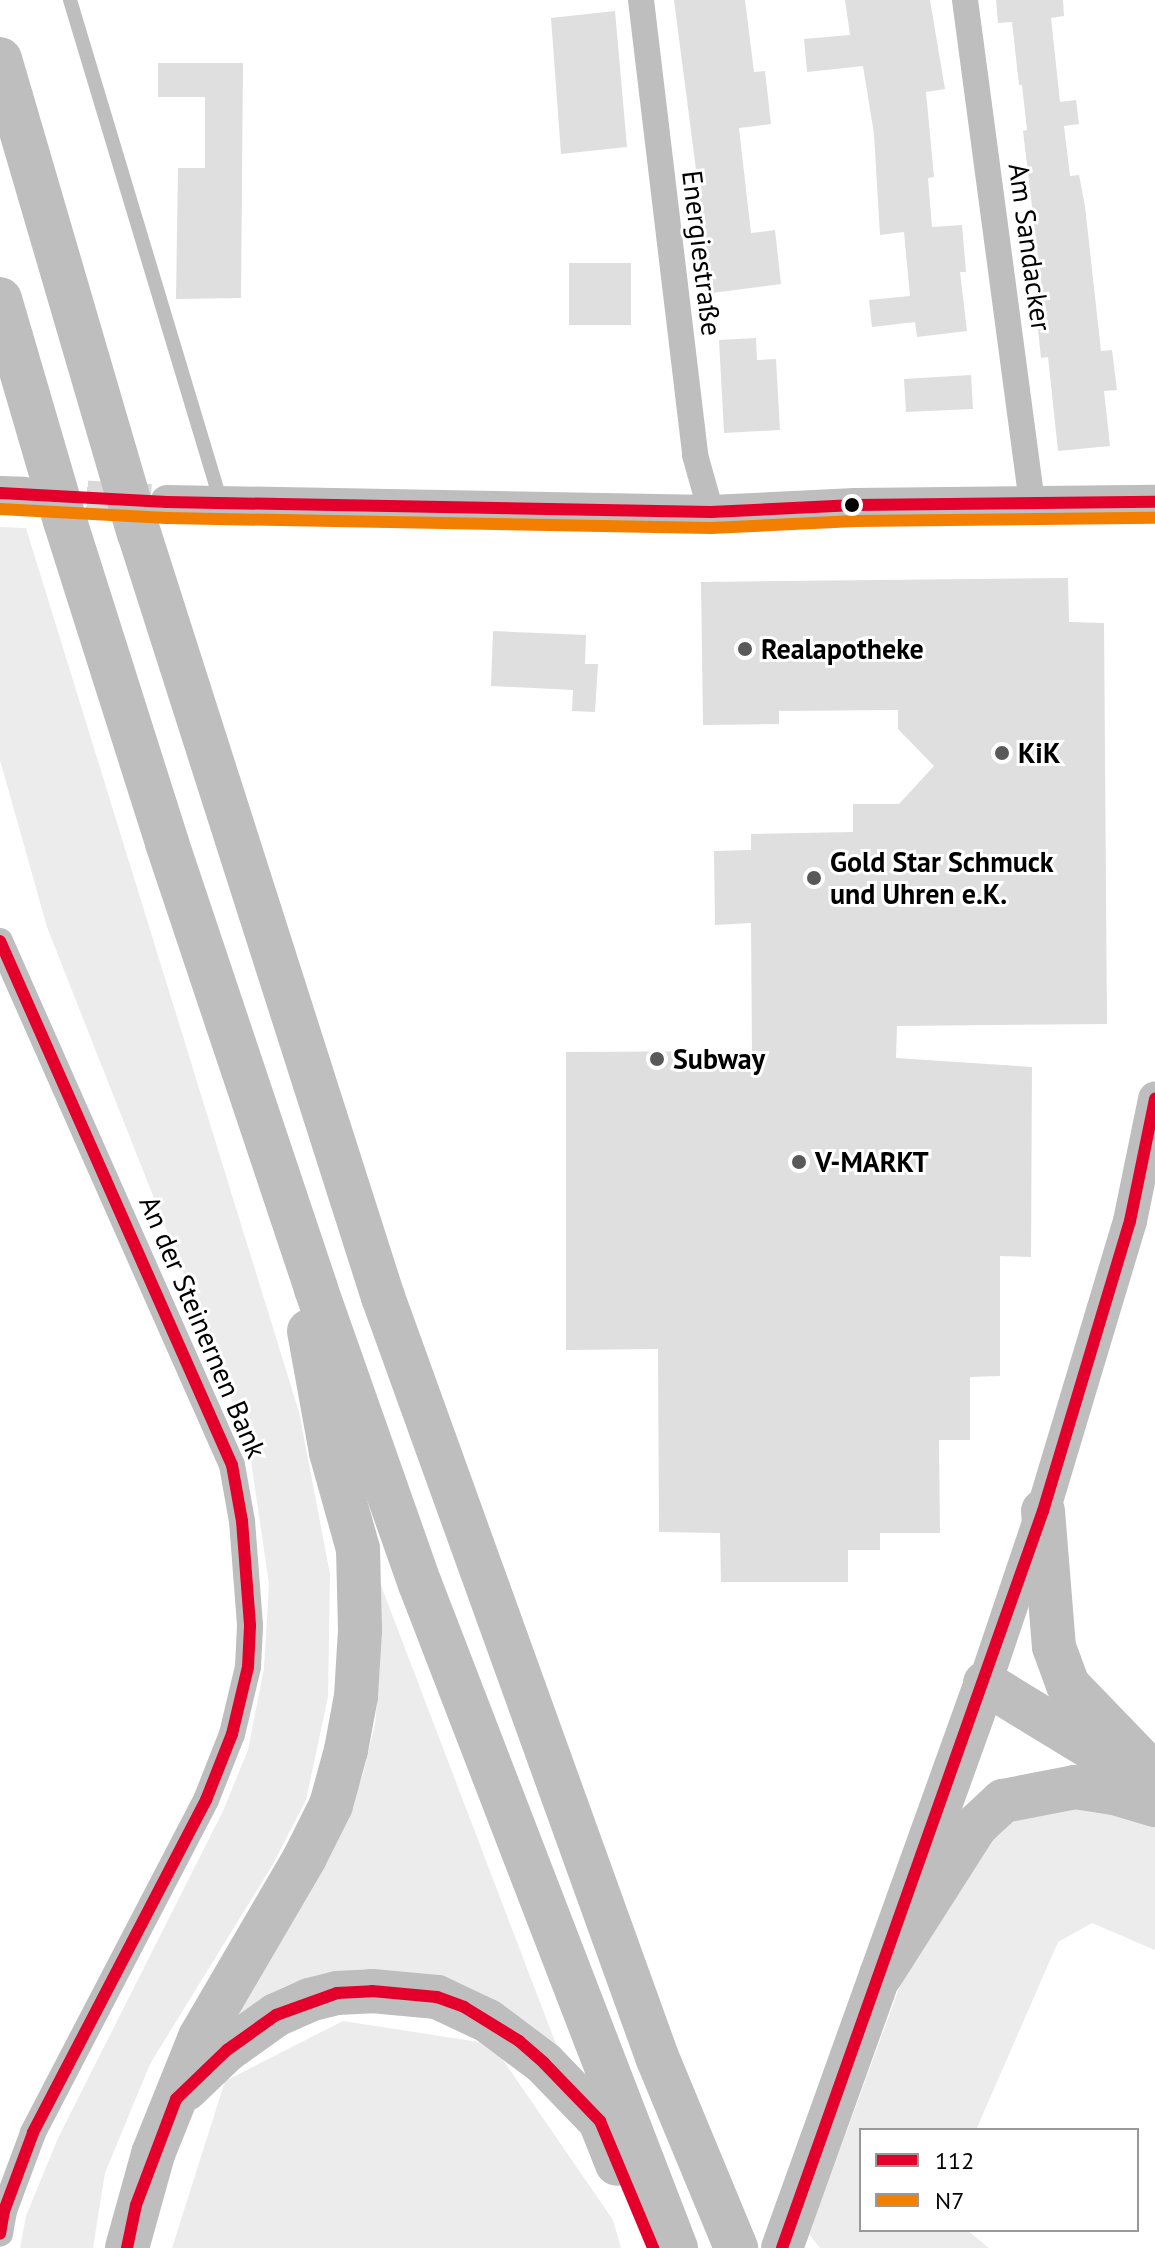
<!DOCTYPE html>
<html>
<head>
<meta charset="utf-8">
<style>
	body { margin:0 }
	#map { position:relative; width:1155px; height:2248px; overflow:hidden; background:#fff; font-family:"PT Sans",sans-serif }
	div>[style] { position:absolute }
	.green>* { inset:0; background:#ececec }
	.building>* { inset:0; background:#dfdfdf }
	.tertiary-tunnel>* { height:34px; margin-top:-17px; transform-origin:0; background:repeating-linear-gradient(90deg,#d9d9d9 0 34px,transparent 0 51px) }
	.service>* { height:14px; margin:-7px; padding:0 7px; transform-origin:7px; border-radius:7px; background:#bebebe }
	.minor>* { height:26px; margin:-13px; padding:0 13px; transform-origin:13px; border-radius:13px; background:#bebebe }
	.tertiary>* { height:34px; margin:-17px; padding:0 17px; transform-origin:17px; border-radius:17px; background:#bebebe }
	.primary>* { height:42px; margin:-21px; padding:0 21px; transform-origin:21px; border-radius:21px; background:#bebebe }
	.motorway>* { height:44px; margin:-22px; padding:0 22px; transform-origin:22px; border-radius:22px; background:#bebebe }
	.bus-1>* { height:12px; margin:-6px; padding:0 6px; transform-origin:6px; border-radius:6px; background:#e4002b }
	.bus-2>* { height:12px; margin:-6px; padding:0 6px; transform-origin:6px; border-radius:6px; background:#f27f00 }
	.dots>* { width:22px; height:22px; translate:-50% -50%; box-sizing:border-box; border:4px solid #fff; border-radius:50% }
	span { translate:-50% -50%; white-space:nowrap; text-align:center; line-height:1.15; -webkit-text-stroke:6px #fff; paint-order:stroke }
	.street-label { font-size:28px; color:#000 }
	.poi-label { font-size:28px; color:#000; font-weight:700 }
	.left { translate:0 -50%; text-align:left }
	.legend { position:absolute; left:859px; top:2128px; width:280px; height:104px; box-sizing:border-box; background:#fff; border:2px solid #999; margin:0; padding:10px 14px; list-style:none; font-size:24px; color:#000 }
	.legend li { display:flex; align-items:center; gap:16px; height:40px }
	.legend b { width:40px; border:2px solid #999 }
</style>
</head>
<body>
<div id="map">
	<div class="green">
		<div style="clip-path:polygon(0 527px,26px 528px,299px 1412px,330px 1574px,328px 1697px,306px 1800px,273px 1864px,150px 2064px,105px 2173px,93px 2248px,20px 2248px,26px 2216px,58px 2138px,223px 1811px,248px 1750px,264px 1668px,269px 1584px,251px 1461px,224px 1376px,47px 927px,0 760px)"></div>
		<div style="clip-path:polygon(374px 1567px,562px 2060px,463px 1991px,221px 2033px,334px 1845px,363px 1775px,375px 1724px,380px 1665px)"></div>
		<div style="clip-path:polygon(1073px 1801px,1155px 1825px,1155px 1950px,1092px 1923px,1058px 1942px,976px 2130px,861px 2130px,861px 2230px,967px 2230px,989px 2248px,820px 2248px,809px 2234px,911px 1956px,992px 1827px)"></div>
		<div style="clip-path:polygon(343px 2021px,492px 2044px,613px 2220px,621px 2248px,172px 2248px,225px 2081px)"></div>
	</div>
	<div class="building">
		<div style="clip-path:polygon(674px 0,745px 0,754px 72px,765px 71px,771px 124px,739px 128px,751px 233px,775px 230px,781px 284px,712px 293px)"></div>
		<div style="clip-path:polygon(845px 0,930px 0,945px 89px,926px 92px,934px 177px,928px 178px,932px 227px,962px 225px,966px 272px,960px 272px,967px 331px,917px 337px,915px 322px,872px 327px,869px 300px,910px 296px,904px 232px,880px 235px,874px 134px,863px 66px,807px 72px,804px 39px,850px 35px)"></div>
		<div style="clip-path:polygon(996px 0,1063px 0,1064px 16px,1051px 18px,1060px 102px,1076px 100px,1079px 124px,1064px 126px,1070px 176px,1079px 175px,1085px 206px,1101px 351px,1112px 350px,1117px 390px,1104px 391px,1110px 446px,1058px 451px,1048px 357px,1041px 358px,1035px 300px,1043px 299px,1023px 131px,1027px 130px,1022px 85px,1019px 85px,1012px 22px,998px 23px)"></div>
		<div style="clip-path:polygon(615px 11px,627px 147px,561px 154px,551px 18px)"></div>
		<div style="clip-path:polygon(158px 63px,243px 63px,241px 298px,176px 299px,178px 168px,205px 168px,205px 97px,158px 97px)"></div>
		<div style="clip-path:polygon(569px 263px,631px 263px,631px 325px,569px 325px)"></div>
		<div style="clip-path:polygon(756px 338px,757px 360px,776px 359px,780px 430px,724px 433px,719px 340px)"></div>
		<div style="clip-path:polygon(971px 375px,973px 409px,906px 412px,904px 379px)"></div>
		<div style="clip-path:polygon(1068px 578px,1069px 622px,1104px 623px,1107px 1024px,897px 1026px,896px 1058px,1032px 1067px,1031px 1257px,1000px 1256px,1000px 1376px,970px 1377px,970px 1440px,939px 1440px,940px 1533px,880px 1533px,880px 1550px,848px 1550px,848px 1582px,721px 1582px,720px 1533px,659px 1532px,658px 1349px,566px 1350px,566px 1052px,752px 1051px,751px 923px,715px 925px,714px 851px,751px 850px,751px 834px,853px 832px,853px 804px,899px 804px,934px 766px,898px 729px,898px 710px,779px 711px,779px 724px,703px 725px,701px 582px)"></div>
		<div style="clip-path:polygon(493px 631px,586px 635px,585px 664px,598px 664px,595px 712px,572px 711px,573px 690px,491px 686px)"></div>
	</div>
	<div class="tertiary-tunnel">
		<div style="left:36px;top:495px;width:115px;rotate:3deg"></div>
	</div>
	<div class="service">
		<div style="left:70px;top:0;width:524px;rotate:73.26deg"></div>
	</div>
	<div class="minor">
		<div style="left:641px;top:0;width:458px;rotate:83.2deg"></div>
		<div style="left:695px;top:455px;width:59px;rotate:74.3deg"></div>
		<div style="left:965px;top:0;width:507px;rotate:82.41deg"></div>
		<div style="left:0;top:941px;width:573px;rotate:66.12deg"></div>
		<div style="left:232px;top:1465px;width:57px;rotate:79.9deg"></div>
		<div style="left:242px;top:1521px;width:105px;rotate:85.6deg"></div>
		<div style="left:250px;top:1626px;width:41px;rotate:92.8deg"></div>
		<div style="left:248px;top:1667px;width:69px;rotate:103.4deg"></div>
		<div style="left:232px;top:1734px;width:71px;rotate:111.5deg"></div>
		<div style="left:206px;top:1800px;width:375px;rotate:117.5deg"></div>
		<div style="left:33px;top:2133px;width:83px;rotate:110.4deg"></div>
		<div style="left:4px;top:2211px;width:23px;rotate:100deg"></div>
	</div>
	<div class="tertiary">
		<div style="left:0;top:493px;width:24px;rotate:2deg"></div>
		<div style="left:167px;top:502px;width:544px;rotate:1.05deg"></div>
		<div style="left:711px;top:512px;width:144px;rotate:-2.8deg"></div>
		<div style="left:855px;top:505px;width:300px;rotate:-0.6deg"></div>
		<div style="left:985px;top:1683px;width:182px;rotate:-71.4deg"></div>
		<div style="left:1043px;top:1511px;width:303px;rotate:-73.3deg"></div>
		<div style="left:1130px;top:1221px;width:125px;rotate:-78.4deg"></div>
	</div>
	<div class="primary">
		<div style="left:782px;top:2248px;width:600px;rotate:-70.24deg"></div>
	</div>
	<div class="motorway">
		<div style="left:0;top:59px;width:494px;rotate:73.7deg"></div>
		<div style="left:139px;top:533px;width:802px;rotate:72.29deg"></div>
		<div style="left:383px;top:1297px;width:808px;rotate:70.17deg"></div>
		<div style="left:657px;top:2057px;width:207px;rotate:67.5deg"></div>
		<div style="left:0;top:299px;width:231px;rotate:73.7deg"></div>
		<div style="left:65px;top:521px;width:338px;rotate:72.4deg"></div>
		<div style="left:167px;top:843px;width:470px;rotate:71.5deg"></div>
		<div style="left:316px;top:1289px;width:313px;rotate:70.6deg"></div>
		<div style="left:420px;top:1584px;width:712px;rotate:68.92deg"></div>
		<div style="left:1043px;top:1511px;width:136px;rotate:85.4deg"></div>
		<div style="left:1054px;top:1647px;width:40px;rotate:69.8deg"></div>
		<div style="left:1068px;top:1685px;width:125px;rotate:46deg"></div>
		<div style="left:985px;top:1683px;width:169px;rotate:31.4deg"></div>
		<div style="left:881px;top:1975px;width:177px;rotate:-57.5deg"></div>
		<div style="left:976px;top:1826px;width:37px;rotate:-43deg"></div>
		<div style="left:1003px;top:1801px;width:73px;rotate:-11deg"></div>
		<div style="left:1075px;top:1787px;width:39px;rotate:9deg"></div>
		<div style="left:1114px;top:1793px;width:43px;rotate:16.3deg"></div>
		<div style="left:186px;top:2089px;width:57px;rotate:-43.6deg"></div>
		<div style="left:227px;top:2050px;width:60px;rotate:-35.5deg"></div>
		<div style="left:276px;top:2015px;width:36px;rotate:-24deg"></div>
		<div style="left:309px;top:2000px;width:29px;rotate:-14deg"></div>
		<div style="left:337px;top:1993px;width:35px;rotate:-3deg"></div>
		<div style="left:372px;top:1991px;width:65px;rotate:5.3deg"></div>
		<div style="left:437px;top:1997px;width:56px;rotate:25.2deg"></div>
		<div style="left:488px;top:2021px;width:70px;rotate:36.9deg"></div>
		<div style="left:544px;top:2063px;width:81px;rotate:46deg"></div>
		<div style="left:600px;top:2121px;width:46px;rotate:68.4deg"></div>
		<div style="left:127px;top:2248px;width:98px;rotate:-74.5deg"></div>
		<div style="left:153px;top:2154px;width:126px;rotate:-68.1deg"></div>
		<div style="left:200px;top:2037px;width:208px;rotate:-59.7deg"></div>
		<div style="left:305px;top:1857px;width:58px;rotate:-63.4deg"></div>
		<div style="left:331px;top:1805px;width:57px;rotate:-74.7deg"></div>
		<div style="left:346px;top:1750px;width:55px;rotate:-79.5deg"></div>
		<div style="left:356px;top:1696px;width:66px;rotate:-86.5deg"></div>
		<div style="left:360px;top:1630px;width:81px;rotate:-91.4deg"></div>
		<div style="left:358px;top:1549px;width:101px;rotate:-105.6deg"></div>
		<div style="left:331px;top:1452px;width:123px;rotate:-100.3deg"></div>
	</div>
	<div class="bus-1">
		<div style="left:0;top:493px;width:167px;rotate:3.1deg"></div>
		<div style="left:167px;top:502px;width:544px;rotate:1.05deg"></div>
		<div style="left:711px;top:512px;width:144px;rotate:-2.8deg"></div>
		<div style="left:855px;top:505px;width:300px;rotate:-0.6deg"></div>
		<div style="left:0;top:941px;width:573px;rotate:66.12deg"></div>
		<div style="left:232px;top:1465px;width:57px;rotate:79.9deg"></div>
		<div style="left:242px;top:1521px;width:105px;rotate:85.6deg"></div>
		<div style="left:250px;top:1626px;width:41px;rotate:92.8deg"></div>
		<div style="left:248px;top:1667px;width:69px;rotate:103.4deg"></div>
		<div style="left:232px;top:1734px;width:71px;rotate:111.5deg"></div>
		<div style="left:206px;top:1800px;width:375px;rotate:117.5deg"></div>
		<div style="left:33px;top:2133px;width:83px;rotate:110.4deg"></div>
		<div style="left:4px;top:2211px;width:23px;rotate:100deg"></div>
		<div style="left:127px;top:2248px;width:44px;rotate:-78.2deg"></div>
		<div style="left:136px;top:2205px;width:113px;rotate:-69.3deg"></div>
		<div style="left:176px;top:2099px;width:71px;rotate:-43.9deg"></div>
		<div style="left:227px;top:2050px;width:60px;rotate:-35.5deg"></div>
		<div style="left:276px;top:2015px;width:65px;rotate:-19.8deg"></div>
		<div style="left:337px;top:1993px;width:35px;rotate:-3deg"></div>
		<div style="left:372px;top:1991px;width:65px;rotate:5.3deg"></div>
		<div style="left:437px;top:1997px;width:29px;rotate:20deg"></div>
		<div style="left:464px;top:2007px;width:65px;rotate:31.7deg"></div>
		<div style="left:519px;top:2041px;width:33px;rotate:41deg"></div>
		<div style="left:544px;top:2063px;width:81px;rotate:46deg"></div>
		<div style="left:600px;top:2121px;width:138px;rotate:67.3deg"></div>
		<div style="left:782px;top:2248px;width:782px;rotate:-70.5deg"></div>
		<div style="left:1043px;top:1511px;width:303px;rotate:-73.3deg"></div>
		<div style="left:1130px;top:1221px;width:125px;rotate:-78.4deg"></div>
	</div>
	<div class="bus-2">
		<div style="left:0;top:509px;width:167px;rotate:3.1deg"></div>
		<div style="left:167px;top:518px;width:544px;rotate:1.05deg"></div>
		<div style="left:711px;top:528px;width:144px;rotate:-2.8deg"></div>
		<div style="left:855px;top:521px;width:300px;rotate:-0.6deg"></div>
	</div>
	<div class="dots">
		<div style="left:852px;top:505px;background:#000"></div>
		<div style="left:745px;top:649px;background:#595959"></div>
		<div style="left:1002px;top:753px;background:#595959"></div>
		<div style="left:814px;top:878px;background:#595959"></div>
		<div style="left:657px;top:1059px;background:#595959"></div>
		<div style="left:799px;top:1162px;background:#595959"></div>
	</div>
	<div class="street-label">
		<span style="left:1030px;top:247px;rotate:82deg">Am Sandacker</span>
		<span style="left:702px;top:253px;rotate:83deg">Energiestraße</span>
		<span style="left:203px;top:1327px;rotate:67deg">An der Steinernen Bank</span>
	</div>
	<div class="poi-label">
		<span class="left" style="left:761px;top:649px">Realapotheke</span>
		<span class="left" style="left:1018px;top:753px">KiK</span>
		<span class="left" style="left:830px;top:878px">Gold Star Schmuck<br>und Uhren e.K.</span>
		<span class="left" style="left:673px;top:1059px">Subway</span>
		<span class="left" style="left:815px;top:1162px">V-MARKT</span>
	</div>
	<ul class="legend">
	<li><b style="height:10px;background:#e4002b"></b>112</li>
	<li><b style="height:10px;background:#f27f00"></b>N7</li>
	</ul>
</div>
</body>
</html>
